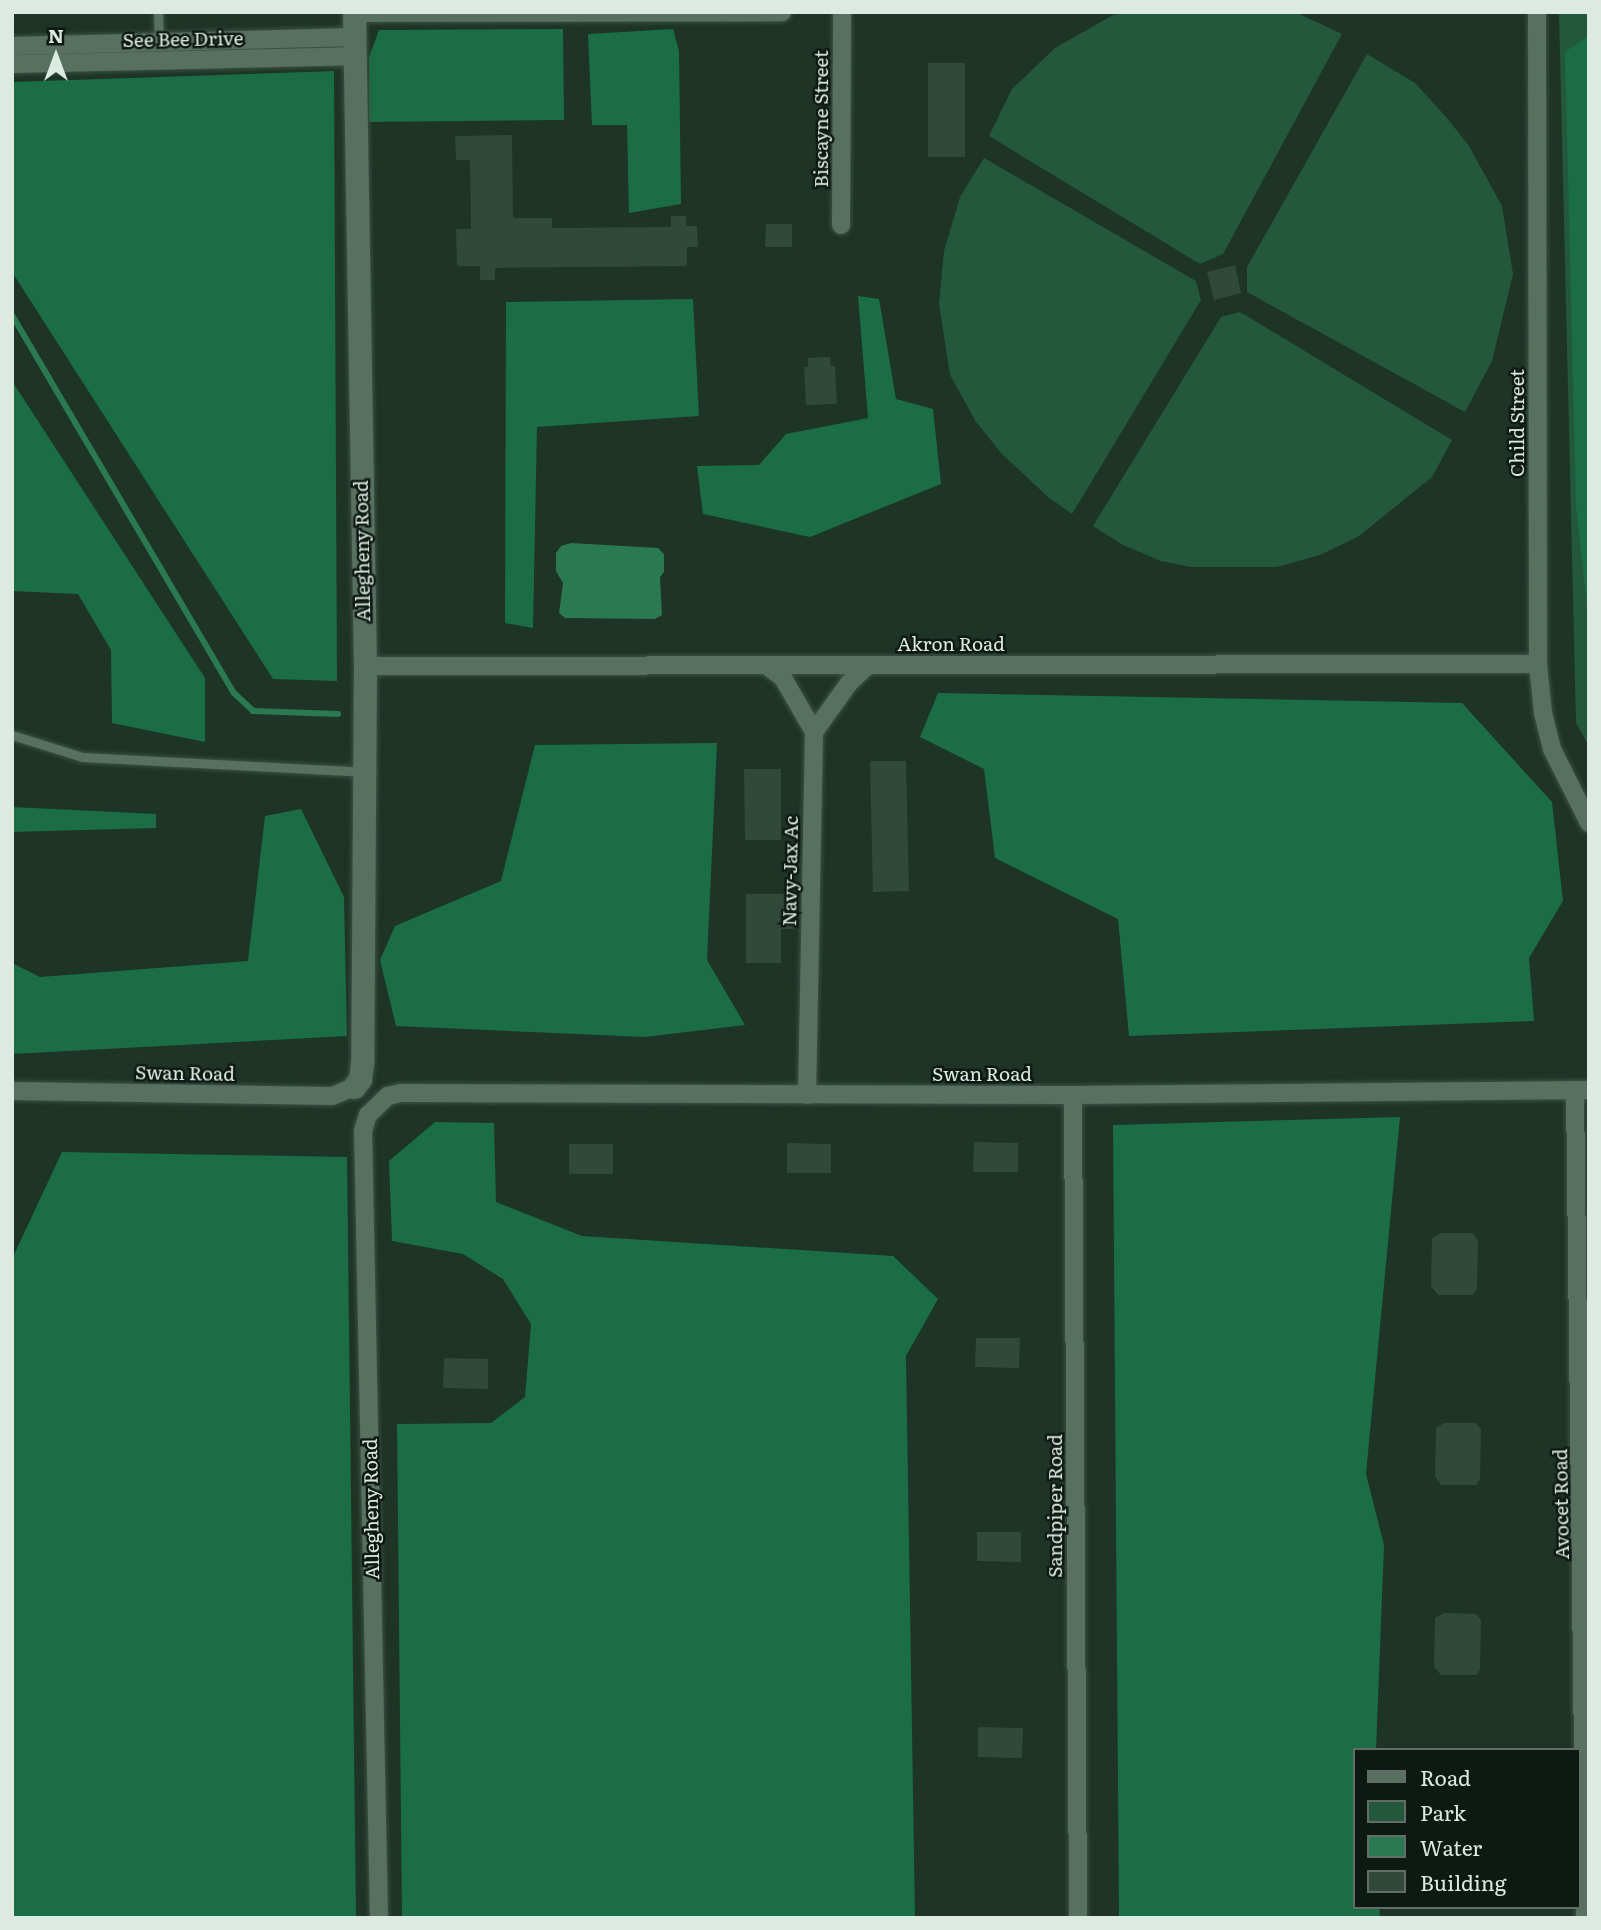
<!DOCTYPE html>
<html>
<head>
<meta charset="utf-8">
<style>
	body { margin:0 }
	#map { position:relative; width:1601px; height:1930px; overflow:hidden; background:#1d3426; font-family:Literata,serif }
	div>[style] { position:absolute }
	.green>* { inset:0; background:#24583c }
	.forest>* { inset:0; background:#1b6d45 }
	.water>* { inset:0; background:#2a7950 }
	.stream>* { height:6px; margin:-3px; padding:0 3px; transform-origin:3px; border-radius:3px; background:#2a7950 }
	.building>* { inset:0; background:#31493a }
	.roads { filter:drop-shadow(0 0 2px #3d5146) drop-shadow(0 0 2px #3d5146) }
	.service>* { height:9px; margin:-4.5px; padding:0 4.5px; transform-origin:4.5px; border-radius:4.5px; background:#577060 }
	.minor>* { height:18px; margin:-9px; padding:0 9px; transform-origin:9px; border-radius:9px; background:#577060 }
	.tertiary>* { height:23px; margin:-11.5px; padding:0 11.5px; transform-origin:11.5px; border-radius:11.5px; background:#577060 }
	span { translate:-50% -50%; white-space:nowrap; text-align:center; line-height:1.15; -webkit-text-stroke:5px #0f1913; paint-order:stroke }
	.street-label { font-size:19px; color:#dceae1 }
	.frame { position:absolute; inset:0; border:14px solid #dceae1; pointer-events:none }
	.legend { position:absolute; left:1353px; top:1748px; width:228px; height:161px; box-sizing:border-box; background:#0f1913; border:2px solid #616d65; margin:0; padding:9px 12px; list-style:none; font-size:21px; color:#dceae1 }
	.legend li { display:flex; align-items:center; gap:14px; height:35px }
	.legend b { width:35px; border:2px solid #616d65 }
	.north { position:absolute; left:21px; top:21px; width:70px; height:70px; -webkit-text-stroke:5px #0f1913; paint-order:stroke; rotate:0deg; font-size:19px; font-weight:700; line-height:28px; text-align:center; color:#dceae1 }
	.north::after { content:''; display:block; margin:auto; width:24px; height:32px; background:#dceae1; clip-path:polygon(50% 0,100% 100%,50% 72%,0 100%) }
</style>
</head>
<body>
<div id="map">
	<div class="green">
		<div style="clip-path:polygon(1129px 12px,1295px 12px,1342px 34px,1223px 254px,1200px 264px,989px 136px,1012px 89px,1055px 48px,1113px 15px)"></div>
		<div style="clip-path:polygon(1559px 12px,1589px 12px,1589px 746px,1576px 723px)"></div>
		<div style="clip-path:polygon(1367px 54px,1415px 83px,1447px 118px,1469px 146px,1502px 206px,1513px 274px,1492px 361px,1465px 412px,1247px 292px,1247px 267px)"></div>
		<div style="clip-path:polygon(984px 158px,1196px 281px,1201px 300px,1072px 514px,1048px 497px,1002px 454px,976px 422px,950px 375px,939px 304px,944px 251px,960px 197px)"></div>
		<div style="clip-path:polygon(1240px 312px,1452px 440px,1432px 477px,1359px 536px,1320px 555px,1277px 567px,1191px 567px,1161px 561px,1123px 545px,1093px 526px,1221px 317px)"></div>
	</div>
	<div class="forest">
		<div style="clip-path:polygon(563px 29px,564px 120px,369px 122px,369px 57px,379px 30px)"></div>
		<div style="clip-path:polygon(673px 29px,679px 51px,681px 204px,629px 213px,627px 125px,592px 125px,588px 34px)"></div>
		<div style="clip-path:polygon(1589px 35px,1589px 623px,1576px 507px,1565px 52px)"></div>
		<div style="clip-path:polygon(334px 71px,337px 681px,273px 679px,12px 272px,12px 82px)"></div>
		<div style="clip-path:polygon(858px 296px,879px 299px,896px 399px,933px 409px,941px 484px,810px 537px,703px 514px,697px 466px,759px 465px,786px 434px,868px 418px)"></div>
		<div style="clip-path:polygon(693px 299px,699px 416px,537px 427px,533px 628px,505px 623px,506px 302px)"></div>
		<div style="clip-path:polygon(12px 381px,205px 678px,205px 742px,112px 723px,111px 650px,78px 594px,12px 591px)"></div>
		<div style="clip-path:polygon(938px 693px,1462px 703px,1552px 802px,1563px 901px,1529px 958px,1534px 1021px,1129px 1036px,1118px 919px,995px 858px,984px 769px,920px 737px)"></div>
		<div style="clip-path:polygon(717px 743px,707px 960px,745px 1025px,645px 1037px,396px 1026px,380px 960px,395px 926px,501px 881px,535px 745px)"></div>
		<div style="clip-path:polygon(12px 807px,156px 814px,156px 828px,12px 832px)"></div>
		<div style="clip-path:polygon(301px 809px,344px 897px,347px 1036px,12px 1054px,12px 963px,40px 977px,248px 961px,265px 816px)"></div>
		<div style="clip-path:polygon(1400px 1117px,1366px 1474px,1384px 1545px,1376px 1750px,1354px 1750px,1354px 1907px,1379px 1907px,1380px 1918px,1119px 1918px,1113px 1125px)"></div>
		<div style="clip-path:polygon(435px 1122px,494px 1123px,496px 1202px,582px 1236px,893px 1256px,938px 1299px,906px 1356px,915px 1918px,402px 1918px,397px 1424px,491px 1423px,525px 1397px,531px 1324px,503px 1279px,463px 1254px,392px 1241px,389px 1161px)"></div>
		<div style="clip-path:polygon(62px 1152px,347px 1157px,356px 1918px,12px 1918px,12px 1259px)"></div>
	</div>
	<div class="water">
		<div style="clip-path:polygon(571px 543px,658px 548px,664px 554px,664px 572px,660px 577px,662px 615px,655px 619px,565px 618px,559px 613px,563px 583px,556px 571px,556px 553px,561px 546px)"></div>
	</div>
	<div class="stream">
		<div style="left:12px;top:315px;width:438px;rotate:59.6deg"></div>
		<div style="left:234px;top:693px;width:26px;rotate:43deg"></div>
		<div style="left:253px;top:711px;width:85px;rotate:2deg"></div>
	</div>
	<div class="building">
		<div style="clip-path:polygon(928px 63px,965px 63px,965px 157px,928px 157px)"></div>
		<div style="clip-path:polygon(512px 135px,513px 218px,552px 218px,552px 228px,671px 227px,671px 216px,686px 216px,686px 226px,697px 226px,698px 247px,687px 247px,687px 266px,495px 268px,495px 280px,480px 280px,480px 266px,457px 266px,456px 229px,471px 229px,470px 160px,456px 160px,455px 136px)"></div>
		<div style="clip-path:polygon(766px 224px,792px 224px,792px 247px,765px 247px)"></div>
		<div style="clip-path:polygon(1235px 265px,1241px 293px,1214px 300px,1207px 272px)"></div>
		<div style="clip-path:polygon(830px 357px,831px 366px,835px 366px,837px 404px,806px 405px,804px 367px,808px 367px,808px 358px)"></div>
		<div style="clip-path:polygon(870px 761px,906px 761px,909px 891px,873px 892px)"></div>
		<div style="clip-path:polygon(744px 769px,781px 769px,781px 840px,745px 840px)"></div>
		<div style="clip-path:polygon(746px 894px,794px 894px,795px 929px,781px 929px,781px 963px,746px 963px)"></div>
		<div style="clip-path:polygon(974px 1142px,1018px 1143px,1018px 1172px,973px 1172px)"></div>
		<div style="clip-path:polygon(787px 1143px,831px 1144px,831px 1173px,787px 1173px)"></div>
		<div style="clip-path:polygon(569px 1144px,613px 1144px,613px 1174px,569px 1174px)"></div>
		<div style="clip-path:polygon(1441px 1233px,1473px 1233px,1478px 1240px,1477px 1289px,1473px 1295px,1438px 1295px,1431px 1286px,1432px 1238px)"></div>
		<div style="clip-path:polygon(976px 1338px,1020px 1338px,1019px 1368px,975px 1367px)"></div>
		<div style="clip-path:polygon(444px 1358px,488px 1359px,488px 1389px,443px 1388px)"></div>
		<div style="clip-path:polygon(1444px 1423px,1476px 1423px,1481px 1430px,1480px 1479px,1476px 1485px,1441px 1485px,1435px 1476px,1436px 1428px)"></div>
		<div style="clip-path:polygon(977px 1532px,1021px 1532px,1021px 1562px,977px 1561px)"></div>
		<div style="clip-path:polygon(1444px 1613px,1476px 1614px,1481px 1620px,1480px 1670px,1476px 1675px,1441px 1675px,1434px 1667px,1435px 1618px)"></div>
		<div style="clip-path:polygon(978px 1727px,1023px 1728px,1022px 1758px,978px 1757px)"></div>
	</div>
	<div class="roads">
		<div class="service">
			<div style="left:158px;top:12px;width:33px;rotate:88deg"></div>
			<div style="left:12px;top:735px;width:73px;rotate:17.4deg"></div>
			<div style="left:82px;top:757px;width:282px;rotate:3deg"></div>
		</div>
		<div class="minor">
			<div style="left:1537px;top:12px;width:652px;rotate:89.91deg"></div>
			<div style="left:1538px;top:664px;width:49px;rotate:84.2deg"></div>
			<div style="left:1543px;top:713px;width:37px;rotate:76deg"></div>
			<div style="left:1552px;top:749px;width:83px;rotate:63.4deg"></div>
			<div style="left:354px;top:13px;width:428px;rotate:-0.1deg"></div>
			<div style="left:12px;top:46px;width:342px;rotate:-1.5deg"></div>
			<div style="left:12px;top:64px;width:342px;rotate:-1.3deg"></div>
			<div style="left:841px;top:225px;width:213px;rotate:-89.7deg"></div>
			<div style="left:766px;top:665px;width:21px;rotate:37deg"></div>
			<div style="left:783px;top:678px;width:62px;rotate:60.1deg"></div>
			<div style="left:814px;top:732px;width:363px;rotate:91.1deg"></div>
			<div style="left:365px;top:666px;width:1173px;rotate:-0.1deg"></div>
			<div style="left:814px;top:732px;width:60px;rotate:-54.5deg"></div>
			<div style="left:849px;top:683px;width:26px;rotate:-43deg"></div>
			<div style="left:1575px;top:1090px;width:828px;rotate:89.31deg"></div>
			<div style="left:12px;top:1091px;width:320px;rotate:0.9deg"></div>
			<div style="left:332px;top:1096px;width:24px;rotate:-22deg"></div>
			<div style="left:1073px;top:1095px;width:823px;rotate:89.65deg"></div>
			<div style="left:379px;top:1918px;width:787px;rotate:-91.16deg"></div>
			<div style="left:363px;top:1131px;width:17px;rotate:-73deg"></div>
			<div style="left:368px;top:1115px;width:28px;rotate:-44deg"></div>
			<div style="left:388px;top:1096px;width:13px;rotate:-13deg"></div>
			<div style="left:401px;top:1093px;width:672px;rotate:0.17deg"></div>
			<div style="left:1073px;top:1095px;width:516px;rotate:-0.56deg"></div>
		</div>
		<div class="tertiary">
			<div style="left:354px;top:12px;width:654px;rotate:89.04deg"></div>
			<div style="left:365px;top:666px;width:397px;rotate:90.4deg"></div>
			<div style="left:362px;top:1063px;width:16px;rotate:97deg"></div>
			<div style="left:360px;top:1079px;width:10px;rotate:127deg"></div>
		</div>
	</div>
	<div class="street-label">
		<span style="left:183px;top:39px;rotate:-1deg">See Bee Drive</span>
		<span style="left:821px;top:119px;rotate:-90deg">Biscayne Street</span>
		<span style="left:1517px;top:423px;rotate:-90deg">Child Street</span>
		<span style="left:362px;top:551px;rotate:-91deg">Allegheny Road</span>
		<span style="left:951px;top:644px">Akron Road</span>
		<span style="left:790px;top:871px;rotate:-89deg">Navy-Jax Ac</span>
		<span style="left:185px;top:1073px;rotate:1deg">Swan Road</span>
		<span style="left:982px;top:1074px">Swan Road</span>
		<span style="left:1561px;top:1504px;rotate:-91deg">Avocet Road</span>
		<span style="left:1055px;top:1506px;rotate:-90deg">Sandpiper Road</span>
		<span style="left:371px;top:1509px;rotate:-91deg">Allegheny Road</span>
	</div>
	<div class="frame"></div>
	<ul class="legend">
	<li><b style="height:9px;background:#577060"></b>Road</li>
	<li><b style="height:19px;background:#24583c"></b>Park</li>
	<li><b style="height:19px;background:#2a7950"></b>Water</li>
	<li><b style="height:19px;background:#31493a"></b>Building</li>
	</ul>
	<div class="north">N</div>
</div>
</body>
</html>
